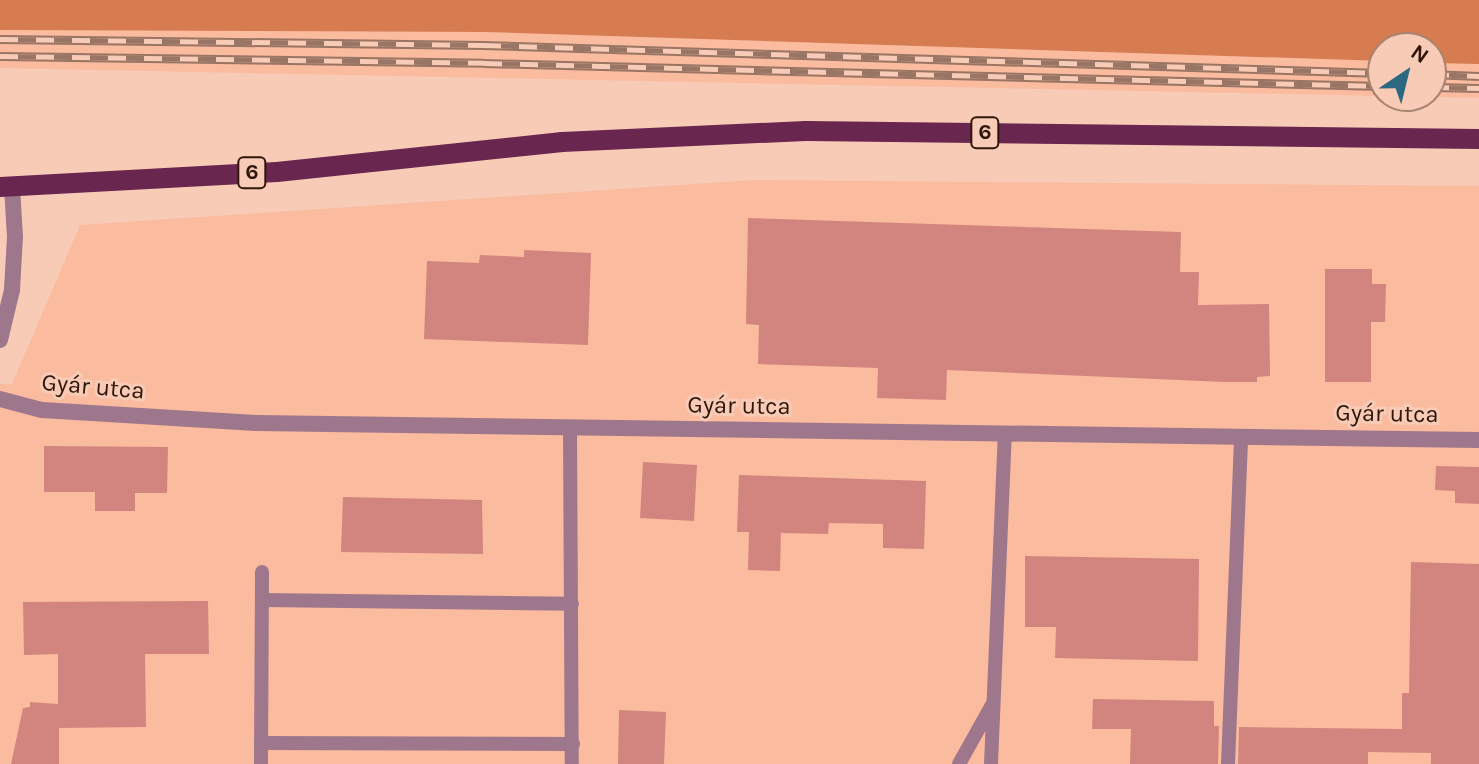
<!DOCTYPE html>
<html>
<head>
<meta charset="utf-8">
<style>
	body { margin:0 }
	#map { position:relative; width:1479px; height:764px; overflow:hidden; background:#f8cbb7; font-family:Karla,sans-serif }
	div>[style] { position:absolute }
	.built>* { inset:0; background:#fbbb9e }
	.forest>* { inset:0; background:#d77b50 }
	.building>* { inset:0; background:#d2857e }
	.lane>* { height:14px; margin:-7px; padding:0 7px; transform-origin:7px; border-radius:7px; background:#9f778c }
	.street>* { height:16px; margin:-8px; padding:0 8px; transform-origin:8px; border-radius:8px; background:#9f778c }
	.primary>* { height:20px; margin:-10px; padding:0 10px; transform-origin:10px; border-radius:10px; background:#69264f }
	.rail>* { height:9px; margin-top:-4.5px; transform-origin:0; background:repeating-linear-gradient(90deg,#f8cbb7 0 18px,#997565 0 36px); box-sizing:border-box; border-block:2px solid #997565 }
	span { translate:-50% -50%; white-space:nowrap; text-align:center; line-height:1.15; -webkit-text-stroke:6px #f8cbb7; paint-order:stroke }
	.shield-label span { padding:2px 6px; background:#f8cbb7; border:2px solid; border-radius:6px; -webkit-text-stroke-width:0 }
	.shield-label { font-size:22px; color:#301609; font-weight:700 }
	.street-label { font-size:24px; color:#301609 }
	.north { position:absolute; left:1367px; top:32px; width:80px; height:80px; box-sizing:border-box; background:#f8cbb7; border:2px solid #a88371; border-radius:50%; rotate:35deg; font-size:22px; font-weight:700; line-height:32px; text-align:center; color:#301609 }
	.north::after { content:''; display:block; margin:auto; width:28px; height:36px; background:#2c6980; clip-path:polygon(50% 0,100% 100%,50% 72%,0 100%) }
</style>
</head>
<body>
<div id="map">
	<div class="built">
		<div style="clip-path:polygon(0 30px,484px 32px,1383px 61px,1383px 96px,0 68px)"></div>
		<div style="clip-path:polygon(1431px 63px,1479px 64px,1479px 98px,1388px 96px,1431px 96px)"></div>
		<div style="clip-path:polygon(754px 180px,1479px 186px,1479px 764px,0 764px,0 384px,12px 384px,80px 225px)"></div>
	</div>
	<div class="forest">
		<div style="clip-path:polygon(0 0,1479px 0,1479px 64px,1431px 63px,1431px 48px,1383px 48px,1383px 61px,484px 32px,0 30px)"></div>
	</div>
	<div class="building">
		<div style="clip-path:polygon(748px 218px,1181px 232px,1180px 272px,1199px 272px,1198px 305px,1269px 304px,1270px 376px,1257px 377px,1257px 382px,1225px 382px,947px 370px,946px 400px,877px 398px,878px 368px,758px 364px,759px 325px,746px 324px)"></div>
		<div style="clip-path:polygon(524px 250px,591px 253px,588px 345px,424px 339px,427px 261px,479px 263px,480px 255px,524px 257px)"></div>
		<div style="clip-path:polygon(1325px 269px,1372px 269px,1372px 284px,1386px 284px,1385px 322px,1371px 322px,1371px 382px,1325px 382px)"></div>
		<div style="clip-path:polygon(44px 446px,168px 447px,167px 493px,135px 493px,135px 511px,95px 511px,95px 492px,44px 492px)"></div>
		<div style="clip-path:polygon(643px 462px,697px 465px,694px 521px,640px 518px)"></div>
		<div style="clip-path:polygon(1436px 466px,1479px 467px,1479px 504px,1455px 503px,1455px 491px,1435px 490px)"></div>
		<div style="clip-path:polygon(739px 475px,926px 481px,924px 549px,883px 548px,883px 524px,829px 523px,828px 534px,781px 533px,780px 571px,748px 570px,749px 532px,737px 532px)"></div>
		<div style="clip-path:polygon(343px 497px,482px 500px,483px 554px,341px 552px)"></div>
		<div style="clip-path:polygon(1025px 556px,1199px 559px,1198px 661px,1055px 658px,1056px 627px,1025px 627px)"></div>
		<div style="clip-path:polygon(1411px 562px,1479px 564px,1479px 764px,1431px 764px,1431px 753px,1368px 752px,1368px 764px,1238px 764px,1239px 727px,1402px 729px,1402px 693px,1409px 693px)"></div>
		<div style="clip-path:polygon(208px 601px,209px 654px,145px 654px,146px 727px,59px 728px,59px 764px,11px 764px,23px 708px,30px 707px,30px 702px,58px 704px,58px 654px,24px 655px,23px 602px)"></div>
		<div style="clip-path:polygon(1093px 699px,1214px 701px,1214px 726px,1219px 726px,1218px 764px,1130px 764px,1131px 729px,1092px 729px)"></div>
		<div style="clip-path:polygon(619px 710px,666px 712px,664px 764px,618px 764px)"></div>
	</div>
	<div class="lane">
		<div style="left:570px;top:428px;width:336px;rotate:89.7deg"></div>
		<div style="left:262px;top:600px;width:310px;rotate:0.7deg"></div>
		<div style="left:261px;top:743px;width:312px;rotate:0.2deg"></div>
		<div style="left:261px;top:764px;width:192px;rotate:-89.7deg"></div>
		<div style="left:959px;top:764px;width:68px;rotate:-60.8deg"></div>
		<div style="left:991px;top:764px;width:331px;rotate:-87.6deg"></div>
		<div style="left:1228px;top:764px;width:328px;rotate:-87.7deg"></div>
	</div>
	<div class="street">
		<div style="left:0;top:340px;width:51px;rotate:-76.5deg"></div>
		<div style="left:12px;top:290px;width:53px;rotate:-86.8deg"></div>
		<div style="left:15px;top:237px;width:50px;rotate:-93.4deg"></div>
		<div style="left:0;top:399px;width:43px;rotate:14.7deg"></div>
		<div style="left:42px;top:410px;width:214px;rotate:3.5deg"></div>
		<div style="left:256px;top:423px;width:1223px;rotate:0.8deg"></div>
	</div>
	<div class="primary">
		<div style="left:0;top:187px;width:277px;rotate:-3.1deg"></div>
		<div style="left:277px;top:172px;width:287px;rotate:-6deg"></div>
		<div style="left:562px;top:142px;width:244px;rotate:-2.6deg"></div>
		<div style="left:806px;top:131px;width:673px;rotate:0.68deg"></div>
	</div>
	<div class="rail">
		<div style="left:0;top:39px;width:483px;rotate:0.7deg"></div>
		<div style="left:483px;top:45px;width:900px;rotate:1.78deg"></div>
		<div style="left:0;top:56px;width:484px;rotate:0.8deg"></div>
		<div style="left:484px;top:63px;width:899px;rotate:1.47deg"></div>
		<div style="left:1431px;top:74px;width:48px;rotate:2.4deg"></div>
		<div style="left:1431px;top:87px;width:48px;rotate:1.2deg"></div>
	</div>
	<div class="shield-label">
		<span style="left:985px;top:133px">6</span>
		<span style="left:252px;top:173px">6</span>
	</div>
	<div class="street-label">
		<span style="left:93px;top:387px;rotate:5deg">Gyár utca</span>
		<span style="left:739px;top:406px;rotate:1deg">Gyár utca</span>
		<span style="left:1387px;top:414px;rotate:1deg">Gyár utca</span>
	</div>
	<div class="north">N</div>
</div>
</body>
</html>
